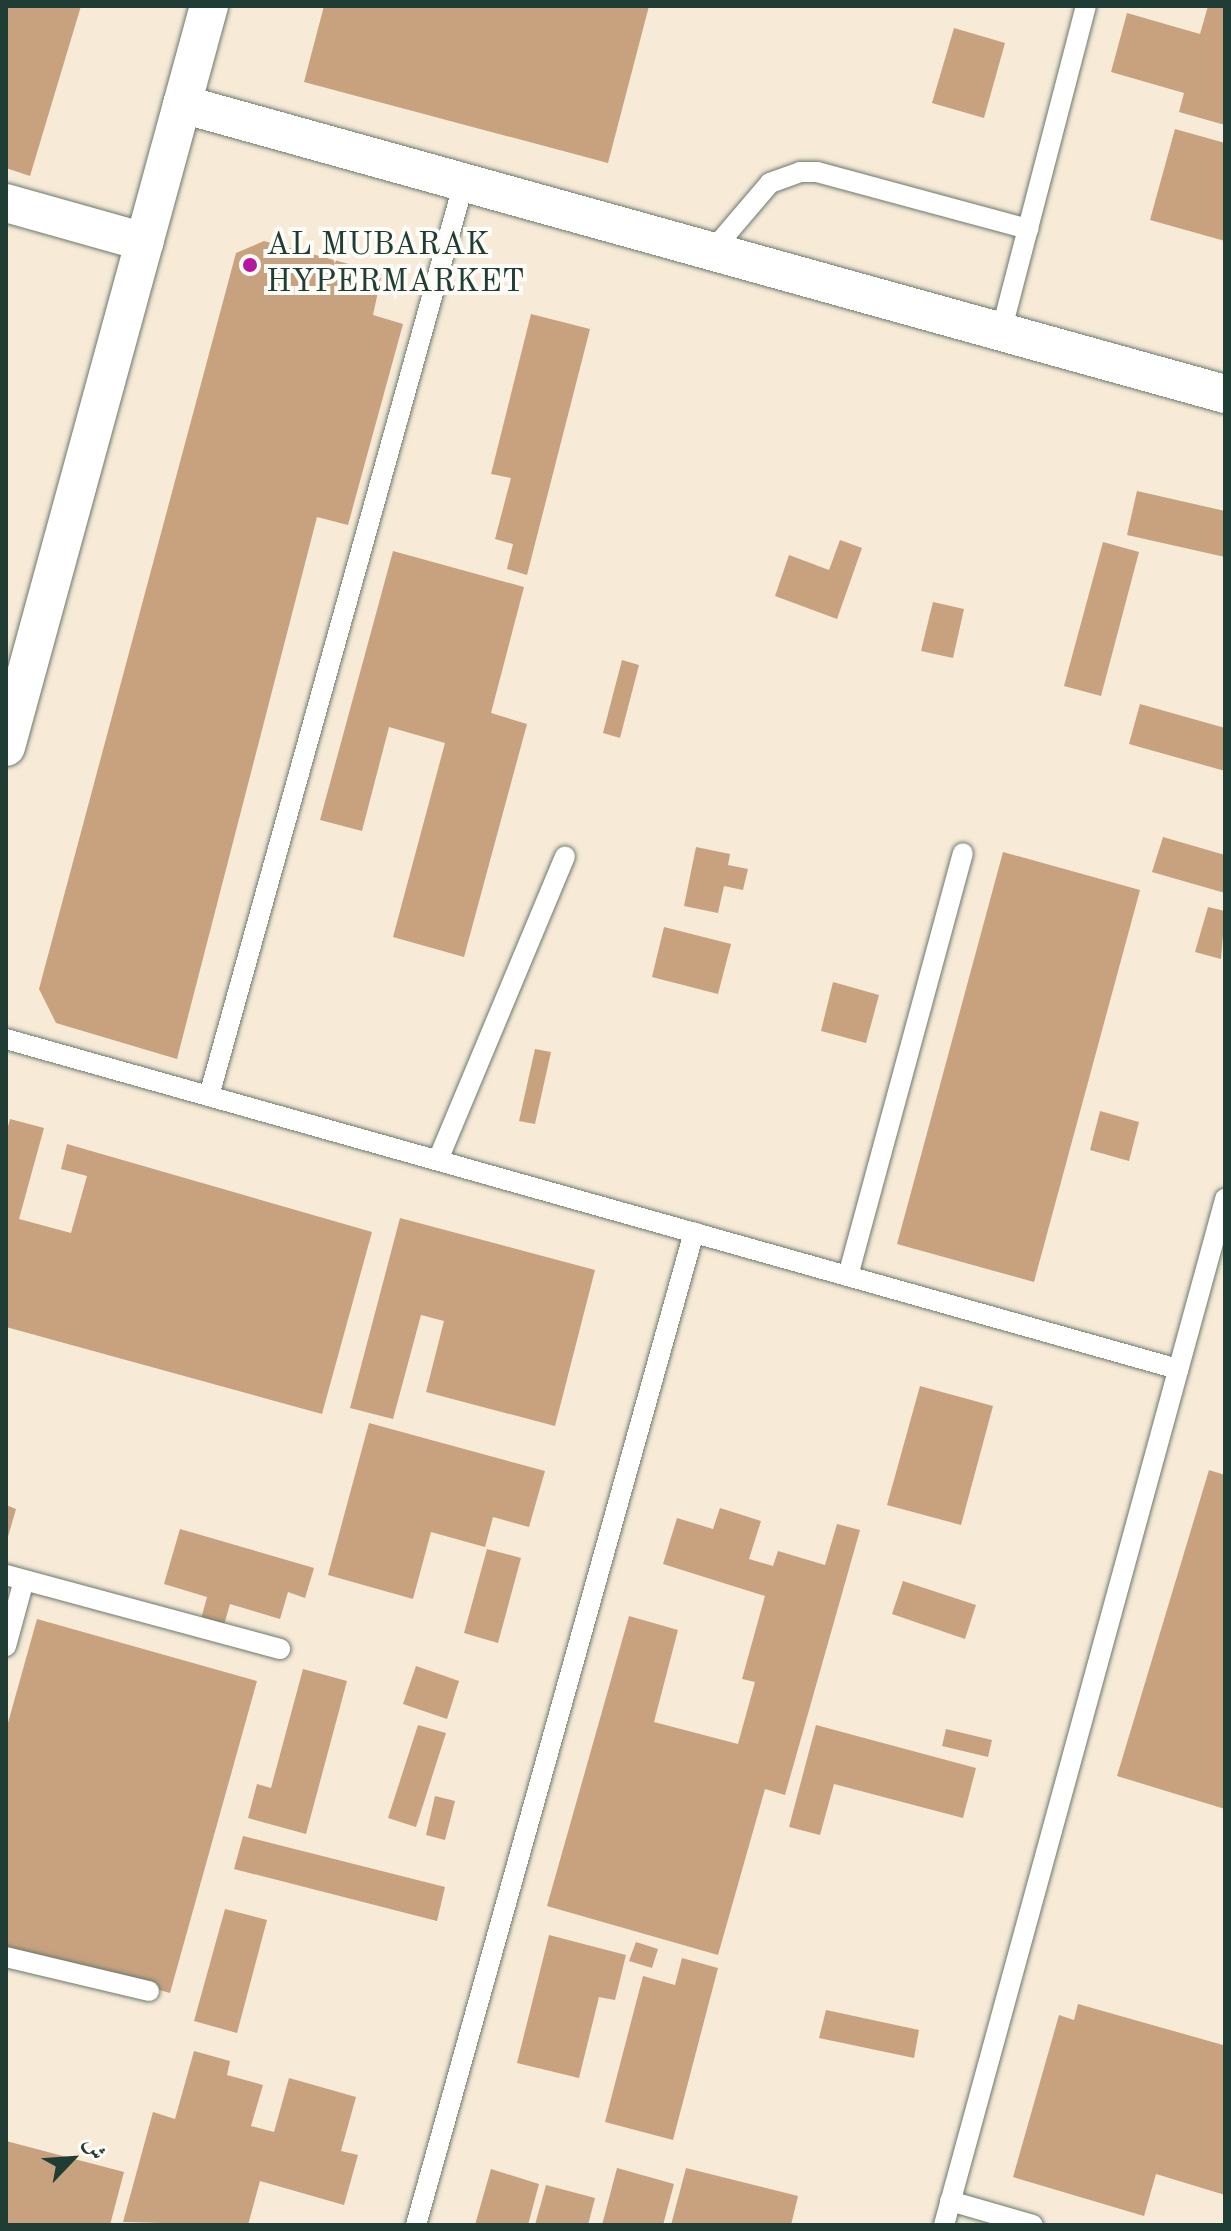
<!DOCTYPE html>
<html>
<head>
<meta charset="utf-8">
<style>
	body { margin:0 }
	#map { position:relative; width:1231px; height:2231px; overflow:hidden; background:#f7ead7; font-family:"Old Standard TT",Amiri,serif }
	div>[style] { position:absolute }
	.building>* { inset:0; background:#c8a27f }
	.roads { filter:drop-shadow(0 0 2px #6b7a6d) drop-shadow(0 0 2px #6b7a6d) }
	.lane>* { height:20px; margin:-10px; padding:0 10px; transform-origin:10px; border-radius:10px; background:#fff }
	.street>* { height:38px; margin:-19px; padding:0 19px; transform-origin:19px; border-radius:19px; background:#fff }
	.dots>* { width:22px; height:22px; translate:-50% -50%; box-sizing:border-box; border:4px solid #fdfcf7; border-radius:50% }
	span { translate:-50% -50%; white-space:nowrap; text-align:center; line-height:1.15; -webkit-text-stroke:8px #fdfcf7; paint-order:stroke }
	.poi-label { font-size:32px; color:#1f3d34 }
	.left { translate:0 -50%; text-align:left }
	.frame { position:absolute; inset:0; border:8px solid #1f3d34; pointer-events:none }
	.north { position:absolute; left:32px; top:2119px; width:80px; height:80px; -webkit-text-stroke:6px #fdfcf7; paint-order:stroke; rotate:65deg; font-size:22px; font-weight:700; line-height:32px; text-align:center; color:#1f3d34 }
	.north::after { content:''; display:block; margin:auto; width:28px; height:36px; background:#1f3d34; clip-path:polygon(50% 0,100% 100%,50% 72%,0 100%) }
</style>
</head>
<body>
<div id="map">
	<div class="building">
		<div style="clip-path:polygon(6px 6px,81px 6px,30px 176px,6px 168px)"></div>
		<div style="clip-path:polygon(324px 6px,649px 6px,608px 163px,304px 82px)"></div>
		<div style="clip-path:polygon(1208px 6px,1225px 6px,1225px 125px,1179px 112px,1184px 93px,1111px 72px,1127px 13px,1200px 34px)"></div>
		<div style="clip-path:polygon(954px 28px,1005px 43px,984px 118px,932px 103px)"></div>
		<div style="clip-path:polygon(1175px 129px,1225px 143px,1225px 241px,1150px 220px)"></div>
		<div style="clip-path:polygon(264px 241px,382px 273px,373px 315px,403px 324px,348px 525px,317px 517px,177px 1059px,56px 1023px,39px 989px,236px 253px)"></div>
		<div style="clip-path:polygon(531px 314px,590px 329px,527px 575px,507px 569px,513px 544px,495px 539px,511px 478px,491px 474px)"></div>
		<div style="clip-path:polygon(1137px 491px,1225px 511px,1225px 557px,1127px 535px)"></div>
		<div style="clip-path:polygon(840px 540px,862px 548px,837px 619px,775px 596px,789px 555px,829px 570px)"></div>
		<div style="clip-path:polygon(1103px 542px,1139px 552px,1101px 696px,1064px 686px)"></div>
		<div style="clip-path:polygon(393px 551px,524px 587px,491px 713px,527px 724px,464px 957px,393px 937px,445px 743px,389px 727px,362px 831px,320px 820px)"></div>
		<div style="clip-path:polygon(933px 602px,964px 609px,953px 658px,921px 651px)"></div>
		<div style="clip-path:polygon(622px 660px,639px 665px,620px 738px,603px 733px)"></div>
		<div style="clip-path:polygon(1140px 704px,1225px 728px,1225px 771px,1129px 744px)"></div>
		<div style="clip-path:polygon(1163px 837px,1225px 855px,1225px 893px,1152px 872px)"></div>
		<div style="clip-path:polygon(696px 847px,730px 854px,728px 865px,748px 869px,743px 890px,724px 886px,718px 913px,684px 906px)"></div>
		<div style="clip-path:polygon(1003px 852px,1140px 890px,1034px 1282px,897px 1244px)"></div>
		<div style="clip-path:polygon(1208px 907px,1225px 911px,1221px 959px,1195px 952px)"></div>
		<div style="clip-path:polygon(664px 927px,731px 944px,718px 994px,652px 977px)"></div>
		<div style="clip-path:polygon(833px 982px,879px 995px,866px 1043px,821px 1031px)"></div>
		<div style="clip-path:polygon(535px 1049px,551px 1052px,535px 1124px,519px 1121px)"></div>
		<div style="clip-path:polygon(1100px 1111px,1139px 1122px,1129px 1161px,1090px 1150px)"></div>
		<div style="clip-path:polygon(10px 1119px,44px 1128px,19px 1219px,71px 1233px,87px 1176px,61px 1169px,67px 1144px,372px 1232px,322px 1414px,6px 1327px,6px 1134px)"></div>
		<div style="clip-path:polygon(400px 1218px,595px 1270px,555px 1426px,426px 1392px,444px 1321px,421px 1315px,393px 1419px,350px 1408px)"></div>
		<div style="clip-path:polygon(920px 1386px,993px 1406px,961px 1525px,887px 1505px)"></div>
		<div style="clip-path:polygon(369px 1423px,545px 1471px,529px 1527px,493px 1517px,485px 1547px,431px 1532px,413px 1599px,328px 1575px)"></div>
		<div style="clip-path:polygon(1209px 1470px,1225px 1475px,1225px 1809px,1117px 1776px)"></div>
		<div style="clip-path:polygon(6px 1505px,16px 1509px,7px 1540px,6px 1539px)"></div>
		<div style="clip-path:polygon(720px 1508px,761px 1521px,749px 1559px,773px 1566px,778px 1551px,825px 1565px,837px 1524px,860px 1530px,785px 1795px,765px 1789px,718px 1955px,547px 1906px,629px 1616px,678px 1630px,654px 1722px,738px 1744px,755px 1682px,742px 1679px,765px 1596px,663px 1564px,677px 1518px,713px 1529px)"></div>
		<div style="clip-path:polygon(180px 1529px,314px 1568px,305px 1598px,288px 1592px,280px 1619px,230px 1604px,224px 1625px,201px 1619px,207px 1597px,164px 1584px)"></div>
		<div style="clip-path:polygon(487px 1549px,521px 1558px,498px 1643px,464px 1633px)"></div>
		<div style="clip-path:polygon(903px 1581px,976px 1605px,965px 1639px,892px 1614px)"></div>
		<div style="clip-path:polygon(37px 1619px,257px 1681px,170px 1993px,6px 1947px,6px 1730px)"></div>
		<div style="clip-path:polygon(416px 1666px,459px 1681px,447px 1719px,403px 1704px)"></div>
		<div style="clip-path:polygon(303px 1669px,347px 1681px,306px 1834px,248px 1818px,257px 1784px,271px 1788px)"></div>
		<div style="clip-path:polygon(418px 1725px,446px 1733px,416px 1827px,388px 1818px)"></div>
		<div style="clip-path:polygon(816px 1725px,976px 1768px,963px 1818px,834px 1784px,820px 1835px,789px 1827px)"></div>
		<div style="clip-path:polygon(946px 1729px,992px 1740px,988px 1757px,942px 1746px)"></div>
		<div style="clip-path:polygon(435px 1796px,455px 1801px,445px 1840px,426px 1835px)"></div>
		<div style="clip-path:polygon(243px 1836px,445px 1887px,437px 1921px,234px 1869px)"></div>
		<div style="clip-path:polygon(225px 1909px,267px 1920px,237px 2033px,194px 2021px)"></div>
		<div style="clip-path:polygon(549px 1935px,626px 1955px,615px 2000px,599px 1997px,579px 2078px,517px 2063px)"></div>
		<div style="clip-path:polygon(636px 1942px,658px 1949px,652px 1968px,629px 1961px)"></div>
		<div style="clip-path:polygon(682px 1958px,718px 1968px,673px 2140px,605px 2122px,643px 1976px,675px 1985px)"></div>
		<div style="clip-path:polygon(1078px 2004px,1223px 2045px,1225px 2040px,1225px 2195px,1156px 2174px,1144px 2216px,1013px 2177px,1059px 2015px,1074px 2020px)"></div>
		<div style="clip-path:polygon(826px 2010px,919px 2030px,914px 2058px,819px 2038px)"></div>
		<div style="clip-path:polygon(194px 2051px,230px 2061px,227px 2075px,263px 2085px,251px 2126px,274px 2132px,289px 2078px,356px 2097px,341px 2151px,358px 2155px,344px 2205px,260px 2181px,248px 2225px,123px 2222px,153px 2112px,175px 2119px)"></div>
		<div style="clip-path:polygon(6px 2141px,124px 2172px,110px 2225px,6px 2225px)"></div>
		<div style="clip-path:polygon(617px 2168px,674px 2184px,663px 2225px,602px 2225px)"></div>
		<div style="clip-path:polygon(686px 2168px,798px 2196px,791px 2225px,671px 2225px)"></div>
		<div style="clip-path:polygon(491px 2169px,539px 2184px,528px 2225px,475px 2225px)"></div>
		<div style="clip-path:polygon(546px 2185px,595px 2198px,588px 2225px,535px 2225px)"></div>
	</div>
	<div class="roads">
		<div class="lane">
			<div style="left:712px;top:251px;width:89px;rotate:-49.5deg"></div>
			<div style="left:770px;top:183px;width:32px;rotate:-20deg"></div>
			<div style="left:800px;top:172px;width:17px"></div>
			<div style="left:817px;top:172px;width:219px;rotate:15.1deg"></div>
			<div style="left:1001px;top:332px;width:337px;rotate:-75.4deg"></div>
			<div style="left:6px;top:1039px;width:1218px;rotate:15.73deg"></div>
			<div style="left:209px;top:1096px;width:949px;rotate:-74.41deg"></div>
			<div style="left:438px;top:1160px;width:329px;rotate:-67.3deg"></div>
			<div style="left:848px;top:1276px;width:438px;rotate:-74.8deg"></div>
			<div style="left:6px;top:1575px;width:284px;rotate:15.1deg"></div>
			<div style="left:6px;top:1646px;width:68px;rotate:-74.7deg"></div>
			<div style="left:6px;top:1957px;width:147px;rotate:13.4deg"></div>
			<div style="left:950px;top:2201px;width:86px;rotate:16.1deg"></div>
			<div style="left:416px;top:2225px;width:1031px;rotate:-74.36deg"></div>
			<div style="left:944px;top:2225px;width:1064px;rotate:-74.68deg"></div>
		</div>
		<div class="street">
			<div style="left:182px;top:104px;width:1083px;rotate:15.54deg"></div>
			<div style="left:6px;top:203px;width:144px;rotate:15.7deg"></div>
			<div style="left:6px;top:747px;width:768px;rotate:-74.68deg"></div>
		</div>
	</div>
	<div class="dots">
		<div style="left:250px;top:265px;background:#b5179e"></div>
	</div>
	<div class="poi-label">
		<span class="left" style="left:266px;top:265px">AL MUBARAK<br>HYPERMARKET</span>
	</div>
	<div class="frame"></div>
	<div class="north">ش</div>
</div>
</body>
</html>
